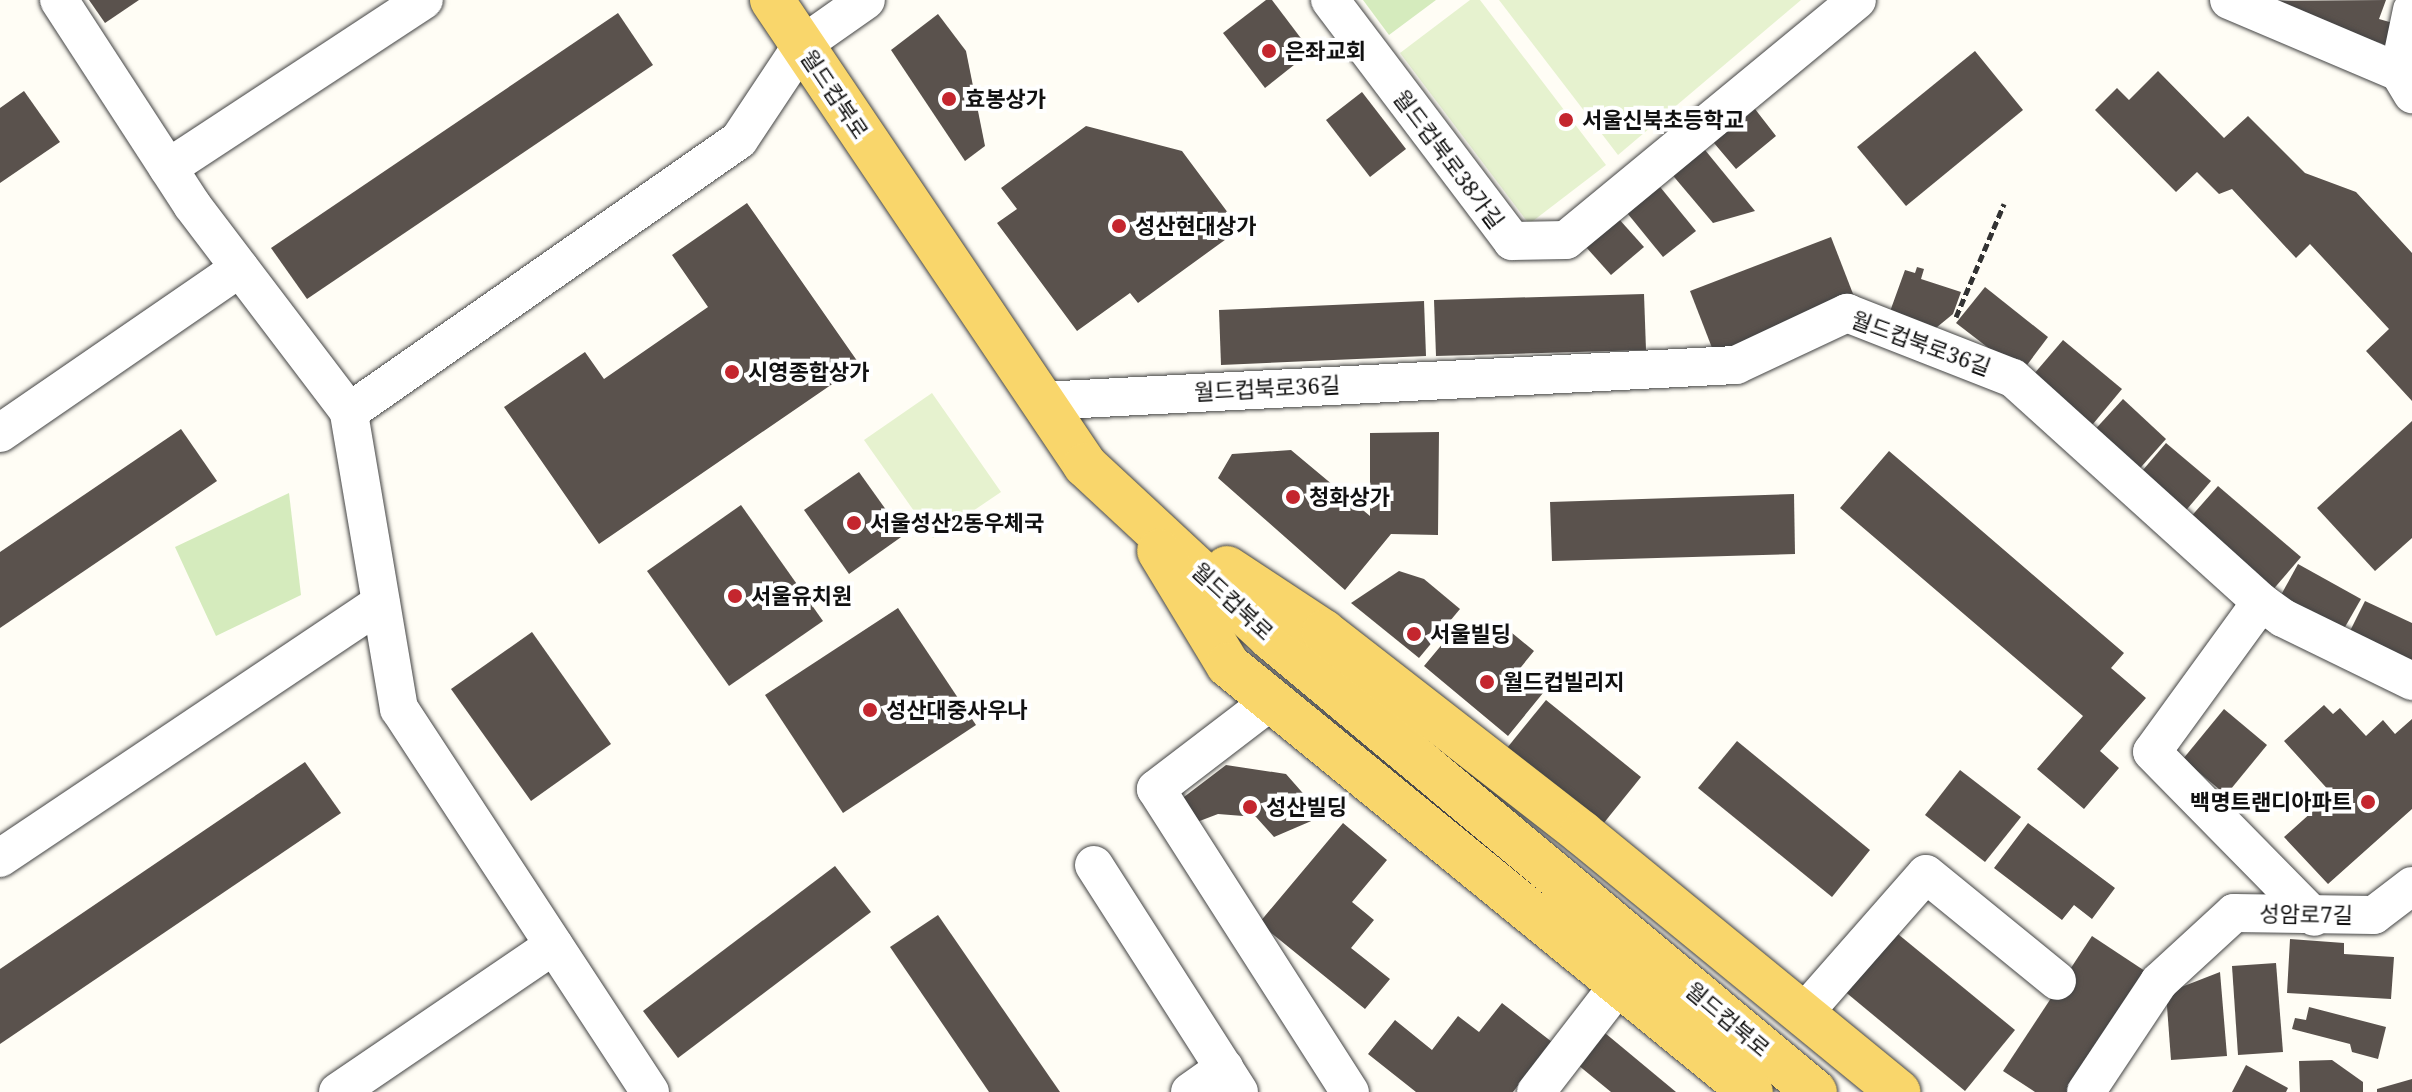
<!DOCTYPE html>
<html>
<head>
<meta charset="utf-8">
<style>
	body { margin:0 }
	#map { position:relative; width:2412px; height:1092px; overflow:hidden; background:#fffdf5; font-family:"Noto Serif","Noto Sans KR",serif }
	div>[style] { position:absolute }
	.green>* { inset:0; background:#d5ebbd }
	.pitch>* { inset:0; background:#e6f2cf }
	.building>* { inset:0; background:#5a524d }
	.path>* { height:5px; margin-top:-2.5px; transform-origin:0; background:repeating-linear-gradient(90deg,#333 0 8px,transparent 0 12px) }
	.roads { filter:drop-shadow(0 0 2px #444) drop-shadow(0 0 2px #444) }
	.minor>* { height:38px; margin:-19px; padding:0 19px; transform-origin:19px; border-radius:19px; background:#fff }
	.major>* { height:44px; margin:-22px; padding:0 22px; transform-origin:22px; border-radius:22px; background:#f9d66b }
	.dots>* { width:22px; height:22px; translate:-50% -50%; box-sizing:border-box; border:4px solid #fff; border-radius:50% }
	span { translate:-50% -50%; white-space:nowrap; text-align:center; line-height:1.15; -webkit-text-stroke:8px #fff; paint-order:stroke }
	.poi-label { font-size:22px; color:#111; font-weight:700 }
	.left { translate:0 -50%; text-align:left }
	.right { translate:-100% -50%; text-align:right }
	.street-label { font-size:22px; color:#111 }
</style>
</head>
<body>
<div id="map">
	<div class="green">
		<div style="clip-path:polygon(1363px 0,1436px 0,1389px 35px)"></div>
		<div style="clip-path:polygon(289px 493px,301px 595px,216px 636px,175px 547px)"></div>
	</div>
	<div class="pitch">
		<div style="clip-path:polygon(1470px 0,1480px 0,1606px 165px,1529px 224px,1400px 53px)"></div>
		<div style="clip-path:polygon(1499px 0,1801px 0,1618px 155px)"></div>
		<div style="clip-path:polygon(932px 393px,1001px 492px,933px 538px,864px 440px)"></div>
	</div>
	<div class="building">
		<div style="clip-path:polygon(89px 0,139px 0,105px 23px)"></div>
		<div style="clip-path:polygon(1266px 0,1272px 0,1303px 41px,1299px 61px,1265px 88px,1223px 33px)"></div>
		<div style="clip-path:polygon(2386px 0,2379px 19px,2393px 23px,2386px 45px,2254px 1px)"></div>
		<div style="clip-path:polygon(618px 13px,653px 65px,307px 299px,271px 248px)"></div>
		<div style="clip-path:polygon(938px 14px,966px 51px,985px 146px,965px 161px,891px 50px)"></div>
		<div style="clip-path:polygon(1975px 51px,2023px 110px,1906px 206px,1857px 147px)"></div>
		<div style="clip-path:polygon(2158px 71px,2224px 138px,2248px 116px,2305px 173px,2356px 192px,2412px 253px,2412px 401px,2366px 351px,2389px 329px,2310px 244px,2296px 258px,2232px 189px,2219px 194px,2197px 172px,2176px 192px,2095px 110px,2117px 88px,2129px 100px)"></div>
		<div style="clip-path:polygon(24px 91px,60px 142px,0 183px,0 108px)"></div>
		<div style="clip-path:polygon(1362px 92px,1406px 149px,1370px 177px,1326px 120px)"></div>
		<div style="clip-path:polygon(1731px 108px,1741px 121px,1755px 109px,1776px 136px,1736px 169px,1703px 130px)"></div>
		<div style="clip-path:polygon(1086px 126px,1182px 151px,1240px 229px,1138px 303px,1130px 293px,1077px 331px,997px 223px,1017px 209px,1001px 188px)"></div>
		<div style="clip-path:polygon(1696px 139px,1755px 211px,1713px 223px,1664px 165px)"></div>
		<div style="clip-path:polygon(1652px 177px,1696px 231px,1663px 257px,1619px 203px)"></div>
		<div style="clip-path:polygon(747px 203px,860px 365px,599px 544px,504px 407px,585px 352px,604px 379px,708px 307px,672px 255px)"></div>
		<div style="clip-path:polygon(1610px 209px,1644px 247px,1611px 275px,1577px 237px)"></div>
		<div style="clip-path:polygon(1831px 237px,1855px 299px,1714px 353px,1690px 291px)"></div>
		<div style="clip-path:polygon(1917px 267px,1924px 269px,1921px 279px,1961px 292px,1953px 314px,1931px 332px,1888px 317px,1905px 270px,1915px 273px)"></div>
		<div style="clip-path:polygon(1985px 287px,2048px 337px,2021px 373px,1956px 323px)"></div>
		<div style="clip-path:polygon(1644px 294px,1646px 350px,1436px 356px,1434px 300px)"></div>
		<div style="clip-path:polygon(1424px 301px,1426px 356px,1221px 365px,1219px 310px)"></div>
		<div style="clip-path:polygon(2063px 340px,2122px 389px,2088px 430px,2028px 381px)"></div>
		<div style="clip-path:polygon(2123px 399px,2166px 439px,2134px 475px,2090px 435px)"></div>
		<div style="clip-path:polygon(2412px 421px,2412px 538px,2375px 571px,2317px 508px)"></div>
		<div style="clip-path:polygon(181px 429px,217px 481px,0 628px,0 552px)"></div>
		<div style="clip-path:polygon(1439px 432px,1438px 535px,1391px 534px,1345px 590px,1218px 478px,1232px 454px,1291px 450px,1370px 516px,1370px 433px)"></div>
		<div style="clip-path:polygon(2166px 443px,2211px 481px,2182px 515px,2137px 477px)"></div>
		<div style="clip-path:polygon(1889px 451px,2124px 653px,2111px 668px,2146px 698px,2100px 751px,2119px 768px,2084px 809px,2037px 769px,2083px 716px,1840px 508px)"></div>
		<div style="clip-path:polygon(859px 472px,904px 535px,849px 574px,804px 510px)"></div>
		<div style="clip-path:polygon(2218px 486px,2301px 557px,2271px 592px,2188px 520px)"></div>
		<div style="clip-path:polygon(1794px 494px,1795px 554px,1552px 561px,1550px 502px)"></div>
		<div style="clip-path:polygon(741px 505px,823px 621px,729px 686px,647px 571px)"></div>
		<div style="clip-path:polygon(2298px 564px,2361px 599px,2341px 634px,2275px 606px)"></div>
		<div style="clip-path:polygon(1399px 571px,1424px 579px,1460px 609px,1419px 658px,1351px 603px)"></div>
		<div style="clip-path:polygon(2365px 601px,2412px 623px,2412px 667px,2347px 637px)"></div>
		<div style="clip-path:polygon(898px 608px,976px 725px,843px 813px,765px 695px)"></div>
		<div style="clip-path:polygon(1459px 624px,1489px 648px,1506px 628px,1534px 651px,1517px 672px,1543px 693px,1508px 736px,1424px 666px)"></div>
		<div style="clip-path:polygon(532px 632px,611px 744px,531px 801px,451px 689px)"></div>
		<div style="clip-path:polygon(1546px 700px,1641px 777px,1603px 824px,1507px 748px)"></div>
		<div style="clip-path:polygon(2324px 705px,2333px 714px,2340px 708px,2366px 736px,2383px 720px,2395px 734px,2412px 719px,2412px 809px,2328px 884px,2284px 837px,2332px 794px,2284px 741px)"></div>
		<div style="clip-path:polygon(2224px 709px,2267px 745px,2226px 795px,2183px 759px)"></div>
		<div style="clip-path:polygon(1737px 741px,1870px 850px,1832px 897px,1698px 788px)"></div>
		<div style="clip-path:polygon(305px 762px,341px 813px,0 1044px,0 969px)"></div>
		<div style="clip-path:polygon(1226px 765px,1286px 774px,1323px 816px,1274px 837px,1256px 817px,1218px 814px,1197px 822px,1180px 800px)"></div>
		<div style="clip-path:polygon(1960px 770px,2021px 817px,1985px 862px,1925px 815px)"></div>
		<div style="clip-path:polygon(1343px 823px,1387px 860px,1352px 902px,1374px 920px,1351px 948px,1390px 979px,1365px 1009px,1259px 923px)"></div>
		<div style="clip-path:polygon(2028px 823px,2115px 888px,2092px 919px,2074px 905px,2062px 920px,1994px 868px)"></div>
		<div style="clip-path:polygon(835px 866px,871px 912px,678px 1058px,643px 1011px)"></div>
		<div style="clip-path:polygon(938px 915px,1060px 1092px,989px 1092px,890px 947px)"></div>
		<div style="clip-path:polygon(1893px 930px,2015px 1030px,1965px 1091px,1843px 990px)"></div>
		<div style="clip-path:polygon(2092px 936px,2151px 975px,2073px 1092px,2035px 1092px,2003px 1071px)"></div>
		<div style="clip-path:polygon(2290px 939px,2344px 943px,2344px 954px,2394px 957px,2391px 999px,2287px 993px)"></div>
		<div style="clip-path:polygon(2276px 963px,2283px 1052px,2238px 1055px,2232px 966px)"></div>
		<div style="clip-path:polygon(2220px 972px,2227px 1056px,2171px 1060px,2166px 993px)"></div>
		<div style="clip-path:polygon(1502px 1003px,1552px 1042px,1513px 1092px,1416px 1092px,1368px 1054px,1395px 1020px,1432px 1050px,1458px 1016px,1479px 1032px)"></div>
		<div style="clip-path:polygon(2309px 1007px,2386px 1027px,2378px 1059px,2352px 1052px,2350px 1044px,2292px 1029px,2295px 1018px,2306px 1020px)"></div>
		<div style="clip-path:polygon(1605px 1033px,1676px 1092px,1611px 1092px,1578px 1065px)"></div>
		<div style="clip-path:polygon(2332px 1060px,2363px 1082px,2363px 1092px,2300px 1092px,2299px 1061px)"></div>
		<div style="clip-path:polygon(2246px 1065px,2288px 1088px,2286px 1092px,2232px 1092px)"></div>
		<div style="clip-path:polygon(2412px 1079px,2412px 1092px,2377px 1092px,2377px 1089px)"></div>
	</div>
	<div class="path">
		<div style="left:1956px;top:317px;width:123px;rotate:-67deg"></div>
	</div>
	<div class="roads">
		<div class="minor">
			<div style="left:59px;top:0;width:244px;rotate:57deg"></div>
			<div style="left:192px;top:205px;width:260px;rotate:52.8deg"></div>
			<div style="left:1330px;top:0;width:302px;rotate:52.9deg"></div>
			<div style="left:1512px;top:241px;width:54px;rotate:-1.1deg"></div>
			<div style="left:1566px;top:240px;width:377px;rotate:-39.5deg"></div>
			<div style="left:2229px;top:0;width:185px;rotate:23deg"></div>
			<div style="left:2412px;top:10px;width:63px;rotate:101.8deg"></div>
			<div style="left:2399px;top:72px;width:26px;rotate:59deg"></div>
			<div style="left:168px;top:168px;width:306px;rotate:-33.3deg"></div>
			<div style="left:1042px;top:401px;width:695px;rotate:-2.97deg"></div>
			<div style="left:1736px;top:365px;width:123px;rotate:-25.1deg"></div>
			<div style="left:1847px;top:313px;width:178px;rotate:21.4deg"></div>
			<div style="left:2013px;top:378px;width:334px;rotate:42.1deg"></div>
			<div style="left:2261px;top:602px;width:185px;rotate:126deg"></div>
			<div style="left:2152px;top:752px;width:231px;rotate:45.5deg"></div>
			<div style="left:0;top:433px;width:291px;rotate:-34.5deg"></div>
			<div style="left:2261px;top:602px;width:27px;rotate:36deg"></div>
			<div style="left:2283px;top:618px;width:144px;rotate:26deg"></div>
			<div style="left:1271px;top:701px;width:145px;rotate:142.6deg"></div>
			<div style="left:1156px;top:789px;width:360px;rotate:57.4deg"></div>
			<div style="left:0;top:858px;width:458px;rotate:-33.8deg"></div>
			<div style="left:1094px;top:865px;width:269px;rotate:57.4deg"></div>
			<div style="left:1803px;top:1014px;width:186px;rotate:-48.7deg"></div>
			<div style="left:1926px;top:874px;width:169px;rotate:39.2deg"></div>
			<div style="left:338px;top:1092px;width:261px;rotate:-34.2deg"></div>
			<div style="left:650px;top:1092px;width:458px;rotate:-123.2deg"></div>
			<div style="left:399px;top:709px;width:301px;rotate:-99.6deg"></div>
			<div style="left:349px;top:412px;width:475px;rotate:-34.9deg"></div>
			<div style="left:739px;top:140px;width:114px;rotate:-56.4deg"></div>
			<div style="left:802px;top:45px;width:78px;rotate:-35.1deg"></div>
			<div style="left:1190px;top:1092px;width:42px;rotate:-35.2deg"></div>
			<div style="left:1536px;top:1092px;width:134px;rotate:-52.3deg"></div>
			<div style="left:2086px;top:1092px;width:132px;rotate:-56.4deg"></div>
			<div style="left:2159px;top:982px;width:102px;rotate:-42.6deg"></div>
			<div style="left:2234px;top:913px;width:140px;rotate:0.8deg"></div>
			<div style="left:2374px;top:915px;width:48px;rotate:-37.3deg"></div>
		</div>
		<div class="major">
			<div style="left:772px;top:0;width:561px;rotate:56.05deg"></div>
			<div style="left:1085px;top:465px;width:253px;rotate:42.9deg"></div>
			<div style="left:1270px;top:637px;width:710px;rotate:39.86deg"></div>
			<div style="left:1159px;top:551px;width:133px;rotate:58.8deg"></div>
			<div style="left:1228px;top:665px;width:675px;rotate:39.23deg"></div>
			<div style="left:1227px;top:568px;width:116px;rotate:33.4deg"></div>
			<div style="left:1324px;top:632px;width:327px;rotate:37.9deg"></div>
			<div style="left:1582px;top:833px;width:409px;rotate:39.3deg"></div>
		</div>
	</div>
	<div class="dots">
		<div style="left:1269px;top:51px;background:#c4262e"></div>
		<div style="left:949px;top:99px;background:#c4262e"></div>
		<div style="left:1566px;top:120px;background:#c4262e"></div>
		<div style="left:1119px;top:226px;background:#c4262e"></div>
		<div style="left:732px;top:372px;background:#c4262e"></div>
		<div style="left:1293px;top:497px;background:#c4262e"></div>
		<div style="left:854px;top:523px;background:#c4262e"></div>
		<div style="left:735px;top:596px;background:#c4262e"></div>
		<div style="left:1414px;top:634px;background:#c4262e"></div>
		<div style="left:1487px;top:682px;background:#c4262e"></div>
		<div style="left:870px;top:710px;background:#c4262e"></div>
		<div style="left:2368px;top:802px;background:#c4262e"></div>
		<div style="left:1250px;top:807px;background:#c4262e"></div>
	</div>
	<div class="poi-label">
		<span class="left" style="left:1285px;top:51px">은좌교회</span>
		<span class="left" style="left:965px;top:99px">효봉상가</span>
		<span class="left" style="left:1582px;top:120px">서울신북초등학교</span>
		<span class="left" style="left:1135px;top:226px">성산현대상가</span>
		<span class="left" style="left:748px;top:372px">시영종합상가</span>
		<span class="left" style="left:1309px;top:497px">청화상가</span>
		<span class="left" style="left:870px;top:523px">서울성산2동우체국</span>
		<span class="left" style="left:751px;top:596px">서울유치원</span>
		<span class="left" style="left:1430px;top:634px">서울빌딩</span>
		<span class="left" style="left:1503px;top:682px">월드컵빌리지</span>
		<span class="left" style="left:886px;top:710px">성산대중사우나</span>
		<span class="right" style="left:2352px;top:802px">백명트랜디아파트</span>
		<span class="left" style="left:1266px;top:807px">성산빌딩</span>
	</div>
	<div class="street-label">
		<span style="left:835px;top:94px;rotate:56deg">월드컵북로</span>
		<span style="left:1449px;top:159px;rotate:53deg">월드컵북로38가길</span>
		<span style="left:1921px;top:343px;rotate:20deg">월드컵북로36길</span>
		<span style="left:1267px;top:388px;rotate:-3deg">월드컵북로36길</span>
		<span style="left:1233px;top:601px;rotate:43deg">월드컵북로</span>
		<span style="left:2306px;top:914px;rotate:1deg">성암로7길</span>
		<span style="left:1728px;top:1019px;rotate:40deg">월드컵북로</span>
	</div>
</div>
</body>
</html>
